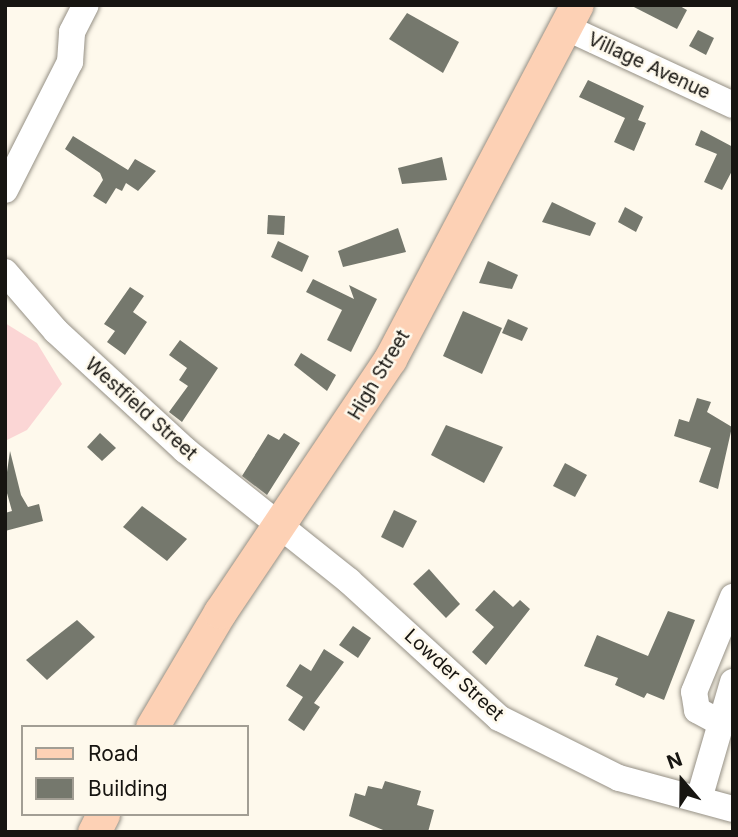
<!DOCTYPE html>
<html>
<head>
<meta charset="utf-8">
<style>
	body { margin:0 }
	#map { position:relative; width:738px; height:837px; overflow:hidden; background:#fef9ec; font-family:Inter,sans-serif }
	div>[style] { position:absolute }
	.green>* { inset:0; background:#fbd6d5 }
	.building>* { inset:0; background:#75786d }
	.roads { filter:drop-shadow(0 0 2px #959085) drop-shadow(0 0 2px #959085) }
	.minor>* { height:26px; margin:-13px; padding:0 13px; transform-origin:13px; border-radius:13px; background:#fff }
	.major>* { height:33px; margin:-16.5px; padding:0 16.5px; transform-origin:16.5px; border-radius:16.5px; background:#fdd1b5 }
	span { translate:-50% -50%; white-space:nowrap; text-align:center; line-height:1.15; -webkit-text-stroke:5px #fef9ec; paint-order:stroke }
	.street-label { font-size:19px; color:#171511 }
	.frame { position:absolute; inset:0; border:7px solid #171511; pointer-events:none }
	.legend { position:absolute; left:21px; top:725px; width:228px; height:91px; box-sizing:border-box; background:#fef9ec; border:2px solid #a29e94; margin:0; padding:9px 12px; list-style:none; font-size:21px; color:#171511 }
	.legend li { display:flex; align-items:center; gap:14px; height:35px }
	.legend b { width:35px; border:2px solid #a29e94 }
	.north { position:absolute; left:647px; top:746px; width:70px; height:70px; -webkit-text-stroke:5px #fef9ec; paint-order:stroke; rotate:340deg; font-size:19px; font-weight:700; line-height:28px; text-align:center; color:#171511 }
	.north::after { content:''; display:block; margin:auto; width:24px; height:32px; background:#171511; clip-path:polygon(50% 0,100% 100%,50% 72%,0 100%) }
</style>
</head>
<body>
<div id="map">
	<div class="green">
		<div style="clip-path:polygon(5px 323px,37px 343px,62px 384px,27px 430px,5px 441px)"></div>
	</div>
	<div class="building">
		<div style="clip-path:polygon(630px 5px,678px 5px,687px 10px,677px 29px)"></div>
		<div style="clip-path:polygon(407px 13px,459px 42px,443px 73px,389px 39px)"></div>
		<div style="clip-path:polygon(698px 30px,714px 38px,706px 55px,689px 46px)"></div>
		<div style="clip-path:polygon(588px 80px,644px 106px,638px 120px,646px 123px,634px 151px,614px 142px,625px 118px,579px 97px)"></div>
		<div style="clip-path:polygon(701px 130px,733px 147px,733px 169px,722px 190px,704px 182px,717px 154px,695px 145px)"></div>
		<div style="clip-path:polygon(73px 136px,128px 170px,135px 159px,156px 171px,138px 191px,126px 183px,122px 191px,116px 188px,106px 204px,93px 196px,103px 180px,100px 173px,65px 149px)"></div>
		<div style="clip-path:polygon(442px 157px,447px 180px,402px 184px,398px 168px)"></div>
		<div style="clip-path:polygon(552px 202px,596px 223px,590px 236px,542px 222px)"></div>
		<div style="clip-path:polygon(625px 207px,643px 217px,636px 232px,618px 222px)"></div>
		<div style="clip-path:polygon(268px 215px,285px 216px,284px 235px,267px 234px)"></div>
		<div style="clip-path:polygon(398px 228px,406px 252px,343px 267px,338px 251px)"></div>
		<div style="clip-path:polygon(278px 241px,309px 256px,302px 272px,271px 257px)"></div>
		<div style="clip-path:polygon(488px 261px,518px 275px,512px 289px,479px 283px)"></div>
		<div style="clip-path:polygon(313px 279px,354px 299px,349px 285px,377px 299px,351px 352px,327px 340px,342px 310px,306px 292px)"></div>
		<div style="clip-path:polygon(130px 287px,144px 296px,133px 312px,147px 322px,125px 355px,107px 342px,115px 331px,104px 324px)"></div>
		<div style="clip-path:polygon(463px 311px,502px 328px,482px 374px,443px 356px)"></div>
		<div style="clip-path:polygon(508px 319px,528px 328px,522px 341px,502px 333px)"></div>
		<div style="clip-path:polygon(180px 340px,218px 368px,182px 422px,169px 412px,188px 386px,179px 380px,187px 368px,169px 355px)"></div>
		<div style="clip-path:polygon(301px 353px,336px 375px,327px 391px,294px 365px)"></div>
		<div style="clip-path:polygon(697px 398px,711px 402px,707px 412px,732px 427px,718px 489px,699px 482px,711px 448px,674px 436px,679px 419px,689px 422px)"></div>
		<div style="clip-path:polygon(446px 425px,503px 447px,484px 483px,431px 455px)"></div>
		<div style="clip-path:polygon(100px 433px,116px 448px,102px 461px,87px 447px)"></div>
		<div style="clip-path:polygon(284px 433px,300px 443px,267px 495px,242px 476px,268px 434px,279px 440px)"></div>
		<div style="clip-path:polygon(10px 451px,21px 495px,28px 507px,39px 504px,43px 521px,5px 531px,5px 513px,12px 511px,5px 486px)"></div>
		<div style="clip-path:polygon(565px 463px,587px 475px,575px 497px,553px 486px)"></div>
		<div style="clip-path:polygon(142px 506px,187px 539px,167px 561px,123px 527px)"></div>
		<div style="clip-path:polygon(394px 510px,417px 521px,403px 548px,381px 537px)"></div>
		<div style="clip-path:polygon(429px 569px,460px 604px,446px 618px,413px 584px)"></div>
		<div style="clip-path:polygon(494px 590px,513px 607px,520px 600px,530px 609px,486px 665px,472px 652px,494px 627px,475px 610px)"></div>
		<div style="clip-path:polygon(668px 611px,695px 620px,664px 700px,647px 693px,644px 698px,615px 685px,618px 678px,584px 666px,597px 635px,648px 656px)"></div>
		<div style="clip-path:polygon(77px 620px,95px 637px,47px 680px,26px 660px)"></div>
		<div style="clip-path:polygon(353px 626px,371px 638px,358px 658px,339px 645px)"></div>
		<div style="clip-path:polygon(324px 649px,344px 662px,314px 703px,320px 707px,304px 731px,288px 720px,303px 697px,286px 686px,300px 664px,311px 671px)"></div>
		<div style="clip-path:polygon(385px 781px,421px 791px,417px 805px,434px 810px,428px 832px,388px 832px,349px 816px,355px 793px,365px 796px,368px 786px,382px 789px)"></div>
	</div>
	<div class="roads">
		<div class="minor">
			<div style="left:565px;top:27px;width:185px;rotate:24.9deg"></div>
			<div style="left:5px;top:190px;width:144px;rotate:-63.1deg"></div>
			<div style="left:70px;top:62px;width:30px;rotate:-86deg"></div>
			<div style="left:72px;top:32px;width:30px;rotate:-63deg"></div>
			<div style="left:5px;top:272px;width:78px;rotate:49.2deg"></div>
			<div style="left:56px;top:331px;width:176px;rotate:42.7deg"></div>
			<div style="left:185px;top:450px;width:210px;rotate:38.6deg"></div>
			<div style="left:349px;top:581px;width:203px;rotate:42.4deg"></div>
			<div style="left:499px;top:718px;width:134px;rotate:26.6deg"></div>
			<div style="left:619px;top:778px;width:118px;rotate:15.2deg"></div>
			<div style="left:721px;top:723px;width:27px;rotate:-152deg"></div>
			<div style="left:697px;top:710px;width:18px;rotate:-99deg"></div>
			<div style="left:694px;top:692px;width:103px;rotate:-67.7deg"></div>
			<div style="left:699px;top:799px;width:122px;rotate:-73.8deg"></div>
		</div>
		<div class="major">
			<div style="left:152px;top:727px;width:134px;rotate:-59.4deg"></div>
			<div style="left:220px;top:612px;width:305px;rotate:-56.1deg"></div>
			<div style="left:390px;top:359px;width:400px;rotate:-62.2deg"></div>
			<div style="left:94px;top:832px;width:20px;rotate:-63deg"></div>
		</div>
	</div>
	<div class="street-label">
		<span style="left:649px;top:66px;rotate:25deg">Village Avenue</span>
		<span style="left:379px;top:375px;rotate:-59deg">High Street</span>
		<span style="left:141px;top:409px;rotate:42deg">Westfield Street</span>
		<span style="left:454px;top:675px;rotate:42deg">Lowder Street</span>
	</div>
	<div class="frame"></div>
	<ul class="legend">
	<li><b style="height:9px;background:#fdd1b5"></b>Road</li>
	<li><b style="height:19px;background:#75786d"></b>Building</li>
	</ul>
	<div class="north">N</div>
</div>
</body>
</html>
